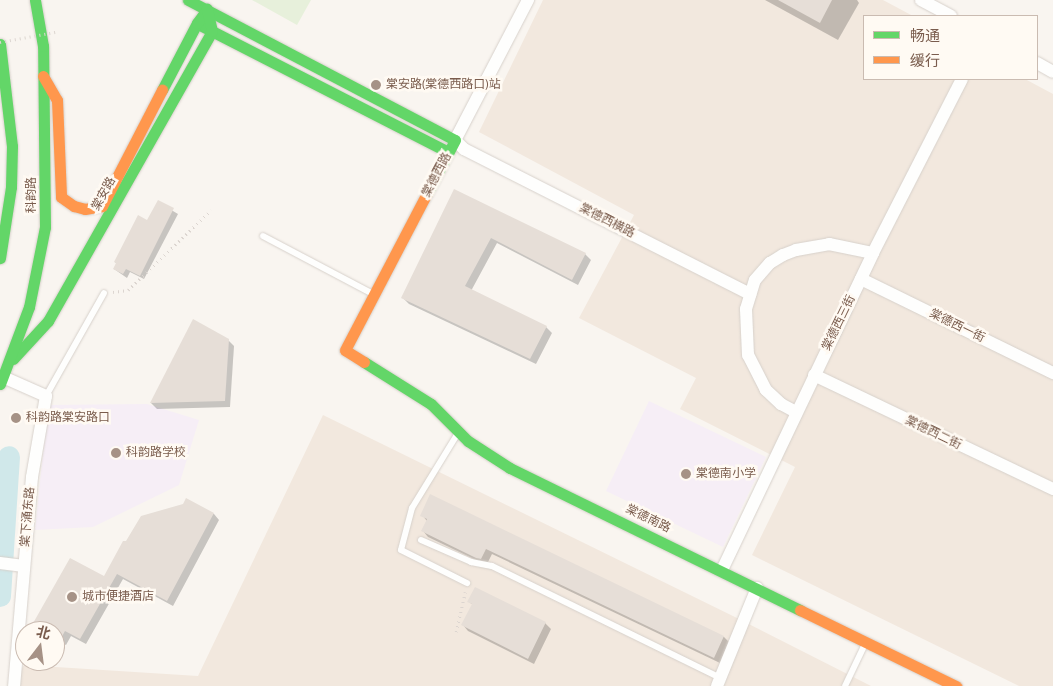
<!DOCTYPE html>
<html>
<head>
<meta charset="utf-8">
<style>
	body { margin:0 }
	#map { position:relative; width:1053px; height:686px; overflow:hidden; background:#f9f5f0; font-family:"Archivo Narrow","Noto Sans SC",sans-serif }
	div>[style] { position:absolute }
	.residential>* { inset:0; background:#f2e8de }
	.education>* { inset:0; background:#f6eef6 }
	.green>* { inset:0; background:#e7f0db }
	.shadow>* { inset:0; background:#0003 }
	.river>* { height:22px; margin:-11px; padding:0 11px; transform-origin:11px; border-radius:11px; background:#d0e8ea }
	.building>* { inset:0; background:#e6ded7 }
	.path>* { height:2.5px; margin-top:-1.25px; transform-origin:0; background:repeating-linear-gradient(90deg,#dcd5d0 0 1px,transparent 0 5px) }
	.roads { filter:drop-shadow(0 0 1px #d7d1cb) drop-shadow(0 0 1px #d7d1cb) }
	.lane>* { height:6px; margin:-3px; padding:0 3px; transform-origin:3px; border-radius:3px; background:#fefefd }
	.street>* { height:12px; margin:-6px; padding:0 6px; transform-origin:6px; border-radius:6px; background:#fefefd }
	.fast>* { height:11px; margin:-5.5px; padding:0 5.5px; transform-origin:5.5px; border-radius:5.5px; background:#63d668 }
	.slow>* { height:11px; margin:-5.5px; padding:0 5.5px; transform-origin:5.5px; border-radius:5.5px; background:#ff974d }
	.path-bridge>* { height:2.5px; margin-top:-1.25px; transform-origin:0; background:repeating-linear-gradient(90deg,#dcd5d0 0 1px,transparent 0 5px) }
	.dots>* { width:14px; height:14px; translate:-50% -50%; box-sizing:border-box; border:2px solid #fffaf3; border-radius:50% }
	span { translate:-50% -50%; white-space:nowrap; text-align:center; line-height:1.15; -webkit-text-stroke:5px #fffaf3; paint-order:stroke }
	.poi-label { font-size:12px; color:#7a5c4d }
	.left { translate:0 -50%; text-align:left }
	.street-label { font-size:12px; color:#7a5c4d }
	.legend { position:absolute; left:863px; top:15px; width:175px; height:65px; box-sizing:border-box; background:#fffaf3; border:1px solid #cabbb1; margin:0; padding:6px 9px; list-style:none; font-size:15px; color:#7a5c4d }
	.legend li { display:flex; align-items:center; gap:10px; height:25px }
	.legend b { width:25px; border:1px solid #cabbb1 }
	.north { position:absolute; left:15px; top:621px; width:50px; height:50px; box-sizing:border-box; background:#fffaf3; border:1px solid #cabbb1; border-radius:50%; rotate:15deg; font-size:14px; font-weight:700; line-height:20px; text-align:center; color:#7a5c4d }
	.north::after { content:''; display:block; margin:auto; width:18px; height:22px; background:#a69286; clip-path:polygon(50% 0,100% 100%,50% 72%,0 100%) }
</style>
</head>
<body>
<div id="map">
	<div class="residential">
		<div style="clip-path:polygon(543px 0,883px 0,913px 16px,864px 16px,864px 79px,1025px 79px,1053px 94px,1053px 686px,1019px 686px,752px 555px,795px 467px,680px 409px,696px 378px,579px 318px,634px 215px,479px 132px)"></div>
		<div style="clip-path:polygon(323px 415px,737px 618px,871px 686px,12px 686px,24px 665px,198px 676px)"></div>
	</div>
	<div class="education">
		<div style="clip-path:polygon(649px 401px,766px 457px,723px 547px,606px 491px)"></div>
		<div style="clip-path:polygon(147px 404px,199px 420px,179px 485px,93px 527px,35px 530px,48px 405px)"></div>
	</div>
	<div class="green">
		<div style="clip-path:polygon(252px 0,311px 0,297px 25px)"></div>
	</div>
	<div class="shadow">
		<div style="clip-path:polygon(765px 0,857px 0,859px 3px,838px 40px)"></div>
		<div style="clip-path:polygon(455px 191px,585px 254px,591px 260px,578px 285px,497px 243px,471px 291px,546px 327px,552px 333px,536px 364px,409px 304px,403px 298px)"></div>
		<div style="clip-path:polygon(158px 202px,178px 214px,144px 279px,130px 272px,127px 278px,114px 269px,117px 264px,115px 262px,148px 222px)"></div>
		<div style="clip-path:polygon(194px 321px,228px 340px,234px 346px,230px 407px,157px 409px,151px 403px)"></div>
		<div style="clip-path:polygon(186px 500px,214px 514px,219px 520px,173px 606px,123px 579px,86px 644px,71px 636px,66px 645px,55px 639px,55px 631px,40px 631px,34px 625px,104px 578px,127px 543px,184px 505px)"></div>
		<div style="clip-path:polygon(422px 515px,724px 637px,729px 642px,720px 663px,492px 554px,487px 564px,482px 563px,428px 537px,423px 531px,427px 521px)"></div>
		<div style="clip-path:polygon(469px 602px,545px 623px,551px 629px,534px 664px,468px 631px,463px 625px,473px 605px)"></div>
	</div>
	<div class="river">
		<div style="left:0;top:596px;width:139px;rotate:-86.3deg"></div>
	</div>
	<div class="building">
		<div style="clip-path:polygon(778px 0,832px 0,820px 23px)"></div>
		<div style="clip-path:polygon(454px 189px,586px 253px,572px 280px,491px 238px,465px 286px,547px 326px,530px 359px,401px 298px)"></div>
		<div style="clip-path:polygon(158px 200px,174px 208px,140px 276px,126px 269px,123px 274px,113px 269px,116px 263px,114px 262px,138px 215px,147px 220px)"></div>
		<div style="clip-path:polygon(193px 319px,229px 339px,225px 401px,150px 403px)"></div>
		<div style="clip-path:polygon(430px 494px,724px 636px,714px 658px,486px 549px,481px 559px,476px 558px,421px 531px,427px 519px,420px 516px)"></div>
		<div style="clip-path:polygon(186px 498px,214px 513px,167px 601px,117px 574px,80px 639px,65px 631px,55px 649px,55px 631px,42px 631px,32px 625px,70px 558px,104px 576px,123px 541px,126px 541px,141px 516px,183px 504px)"></div>
		<div style="clip-path:polygon(475px 587px,546px 622px,528px 659px,461px 625px,472px 604px,467px 602px)"></div>
	</div>
	<div class="path">
		<div style="left:113px;top:292px;width:15px;rotate:-8deg"></div>
		<div style="left:128px;top:290px;width:115px;rotate:-43.9deg"></div>
		<div style="left:456px;top:632px;width:41px;rotate:-77.3deg"></div>
	</div>
	<div class="roads">
		<div class="lane">
			<div style="left:263px;top:236px;width:124px;rotate:27.8deg"></div>
			<div style="left:46px;top:396px;width:118px;rotate:-60.6deg"></div>
			<div style="left:458px;top:433px;width:88px;rotate:121.5deg"></div>
			<div style="left:412px;top:508px;width:43px;rotate:104.7deg"></div>
			<div style="left:401px;top:550px;width:74px;rotate:26.6deg"></div>
			<div style="left:421px;top:540px;width:55px;rotate:23.7deg"></div>
			<div style="left:471px;top:562px;width:21px;rotate:11deg"></div>
			<div style="left:492px;top:566px;width:255px;rotate:26.1deg"></div>
			<div style="left:845px;top:686px;width:47px;rotate:-64.5deg"></div>
		</div>
		<div class="street">
			<div style="left:528px;top:0;width:158px;rotate:117.5deg"></div>
			<div style="left:455px;top:140px;width:13px;rotate:45deg"></div>
			<div style="left:464px;top:149px;width:321px;rotate:26.9deg"></div>
			<div style="left:921px;top:0;width:34px;rotate:28deg"></div>
			<div style="left:1037px;top:63px;width:18px;rotate:29deg"></div>
			<div style="left:861px;top:279px;width:214px;rotate:26.1deg"></div>
			<div style="left:814px;top:375px;width:265px;rotate:25.5deg"></div>
			<div style="left:3px;top:377px;width:47px;rotate:23.8deg"></div>
			<div style="left:46px;top:396px;width:82px;rotate:99.8deg"></div>
			<div style="left:32px;top:477px;width:210px;rotate:94.9deg"></div>
			<div style="left:796px;top:412px;width:17px;rotate:-152deg"></div>
			<div style="left:781px;top:404px;width:21px;rotate:-137deg"></div>
			<div style="left:766px;top:390px;width:39px;rotate:-117deg"></div>
			<div style="left:748px;top:355px;width:46px;rotate:-92.5deg"></div>
			<div style="left:746px;top:309px;width:30px;rotate:-73deg"></div>
			<div style="left:755px;top:280px;width:23px;rotate:-49deg"></div>
			<div style="left:770px;top:263px;width:15px;rotate:-32deg"></div>
			<div style="left:783px;top:255px;width:14px;rotate:-21deg"></div>
			<div style="left:796px;top:250px;width:34px;rotate:-10deg"></div>
			<div style="left:829px;top:244px;width:45px;rotate:11.6deg"></div>
			<div style="left:0;top:563px;width:24px;rotate:7deg"></div>
			<div style="left:722px;top:570px;width:351px;rotate:-64.5deg"></div>
			<div style="left:873px;top:253px;width:195px;rotate:-62.9deg"></div>
			<div style="left:717px;top:686px;width:106px;rotate:-67.8deg"></div>
		</div>
		<div class="fast">
			<div style="left:188px;top:0;width:301px;rotate:27.7deg"></div>
			<div style="left:455px;top:140px;width:60px;rotate:117.8deg"></div>
			<div style="left:202px;top:26px;width:276px;rotate:27.1deg"></div>
			<div style="left:0;top:44px;width:103px;rotate:83.3deg"></div>
			<div style="left:12px;top:146px;width:41px;rotate:91.4deg"></div>
			<div style="left:11px;top:187px;width:72px;rotate:98.8deg"></div>
			<div style="left:162px;top:90px;width:76px;rotate:-62.4deg"></div>
			<div style="left:197px;top:23px;width:17px;rotate:-54deg"></div>
			<div style="left:13px;top:359px;width:52px;rotate:-47.4deg"></div>
			<div style="left:48px;top:321px;width:333px;rotate:-60.5deg"></div>
			<div style="left:212px;top:31px;width:23px;rotate:-103deg"></div>
			<div style="left:364px;top:362px;width:79px;rotate:32.1deg"></div>
			<div style="left:431px;top:404px;width:52px;rotate:45deg"></div>
			<div style="left:468px;top:441px;width:50px;rotate:32.7deg"></div>
			<div style="left:510px;top:468px;width:323px;rotate:26.1deg"></div>
			<div style="left:0;top:384px;width:82px;rotate:-69.4deg"></div>
			<div style="left:29px;top:307px;width:82px;rotate:-78.7deg"></div>
			<div style="left:45px;top:227px;width:181px;rotate:-90.6deg"></div>
			<div style="left:43px;top:46px;width:47px;rotate:-99.9deg"></div>
		</div>
		<div class="slow">
			<div style="left:43px;top:76px;width:28px;rotate:60deg"></div>
			<div style="left:57px;top:100px;width:97px;rotate:87.6deg"></div>
			<div style="left:61px;top:197px;width:16px;rotate:35deg"></div>
			<div style="left:74px;top:206px;width:11px;rotate:15deg"></div>
			<div style="left:85px;top:209px;width:17px;rotate:-10deg"></div>
			<div style="left:102px;top:206px;width:131px;rotate:-62.7deg"></div>
			<div style="left:364px;top:362px;width:22px;rotate:-148deg"></div>
			<div style="left:345px;top:350px;width:177px;rotate:-62.4deg"></div>
			<div style="left:800px;top:610px;width:174px;rotate:26deg"></div>
		</div>
	</div>
	<div class="path-bridge">
		<div style="left:0;top:42px;width:56px;rotate:-10.3deg"></div>
	</div>
	<div class="dots">
		<div style="left:376px;top:85px;background:#a69286"></div>
		<div style="left:16px;top:418px;background:#a69286"></div>
		<div style="left:116px;top:453px;background:#a69286"></div>
		<div style="left:686px;top:474px;background:#a69286"></div>
		<div style="left:72px;top:597px;background:#a69286"></div>
	</div>
	<div class="poi-label">
		<span class="left" style="left:386px;top:85px">棠安路(棠德西路口)站</span>
		<span class="left" style="left:26px;top:418px">科韵路棠安路口</span>
		<span class="left" style="left:126px;top:453px">科韵路学校</span>
		<span class="left" style="left:696px;top:474px">棠德南小学</span>
		<span class="left" style="left:82px;top:597px">城市便捷酒店</span>
	</div>
	<div class="street-label">
		<span style="left:437px;top:175px;rotate:-62deg">棠德西路</span>
		<span style="left:104px;top:194px;rotate:-61deg">棠安路</span>
		<span style="left:32px;top:195px;rotate:-90deg">科韵路</span>
		<span style="left:607px;top:221px;rotate:27deg">棠德西横路</span>
		<span style="left:839px;top:323px;rotate:-64deg">棠德西三街</span>
		<span style="left:957px;top:326px;rotate:26deg">棠德西一街</span>
		<span style="left:933px;top:433px;rotate:26deg">棠德西二街</span>
		<span style="left:28px;top:517px;rotate:-85deg">棠下涌东路</span>
		<span style="left:648px;top:519px;rotate:26deg">棠德南路</span>
	</div>
	<ul class="legend">
	<li><b style="height:6px;background:#63d668"></b>畅通</li>
	<li><b style="height:6px;background:#ff974d"></b>缓行</li>
	</ul>
	<div class="north">北</div>
</div>
</body>
</html>
